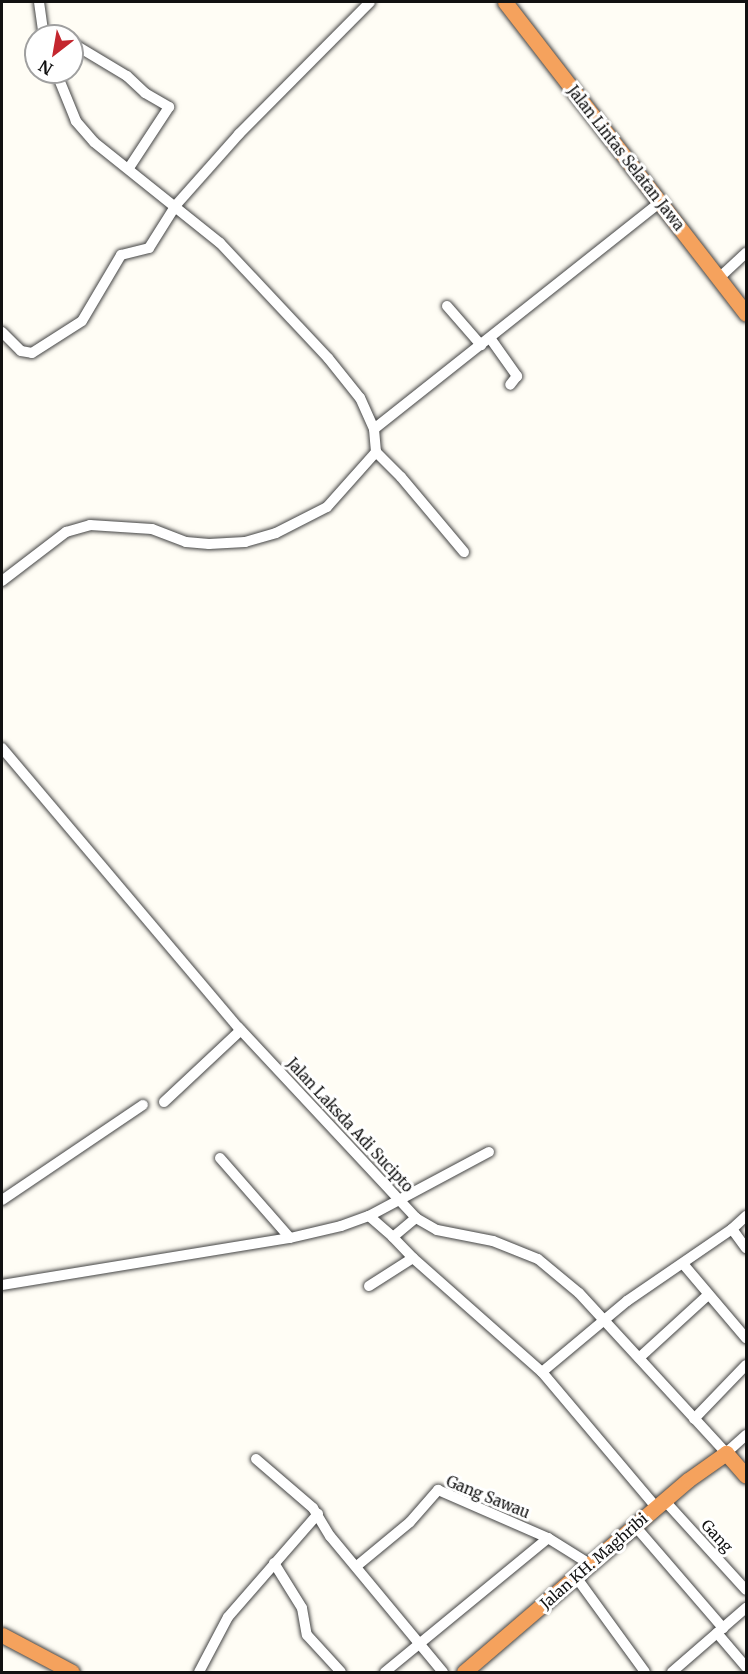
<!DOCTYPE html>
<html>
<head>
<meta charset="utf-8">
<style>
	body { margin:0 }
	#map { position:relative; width:748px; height:1674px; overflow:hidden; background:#fffdf5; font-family:Merriweather,serif }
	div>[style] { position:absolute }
	.roads { filter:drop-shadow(0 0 2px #444) drop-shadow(0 0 2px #444) }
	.minor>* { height:10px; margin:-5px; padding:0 5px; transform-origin:5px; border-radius:5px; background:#fff }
	.highway>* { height:15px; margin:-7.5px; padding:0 7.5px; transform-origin:7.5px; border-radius:7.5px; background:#f5a25d }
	span { translate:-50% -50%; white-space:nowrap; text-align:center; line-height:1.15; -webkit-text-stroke:6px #fff; paint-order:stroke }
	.street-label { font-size:15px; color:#111 }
	.frame { position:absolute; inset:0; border:3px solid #111; pointer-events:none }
	.north { position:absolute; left:24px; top:24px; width:60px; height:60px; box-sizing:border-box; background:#fff; border:2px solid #a0a0a0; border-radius:50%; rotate:211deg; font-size:16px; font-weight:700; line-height:24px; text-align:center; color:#111 }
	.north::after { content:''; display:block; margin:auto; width:21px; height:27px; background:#c4262e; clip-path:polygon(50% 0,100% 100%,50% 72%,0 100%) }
</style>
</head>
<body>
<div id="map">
	<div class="roads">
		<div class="minor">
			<div style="left:39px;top:2px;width:34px;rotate:82deg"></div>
			<div style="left:72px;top:43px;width:64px;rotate:31deg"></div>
			<div style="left:127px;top:76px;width:25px;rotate:43deg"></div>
			<div style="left:145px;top:93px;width:28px;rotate:30deg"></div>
			<div style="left:169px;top:107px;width:73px;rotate:123.3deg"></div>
			<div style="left:719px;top:278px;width:37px;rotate:-43deg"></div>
			<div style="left:447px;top:306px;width:52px;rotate:48.9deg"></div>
			<div style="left:2px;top:332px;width:27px;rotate:45deg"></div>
			<div style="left:21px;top:351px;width:11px;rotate:10deg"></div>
			<div style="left:32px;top:353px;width:59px;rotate:-32.6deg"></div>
			<div style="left:82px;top:321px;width:77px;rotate:-59.4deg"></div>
			<div style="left:121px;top:255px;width:29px;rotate:-14deg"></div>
			<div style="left:149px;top:248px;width:51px;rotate:-57.9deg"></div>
			<div style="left:176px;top:205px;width:95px;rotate:-48.4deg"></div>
			<div style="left:239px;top:134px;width:186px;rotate:-45.2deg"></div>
			<div style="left:490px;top:338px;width:47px;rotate:54.6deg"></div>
			<div style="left:517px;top:376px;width:11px;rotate:128deg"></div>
			<div style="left:374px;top:429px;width:365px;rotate:-38.4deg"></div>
			<div style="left:376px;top:452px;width:35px;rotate:45deg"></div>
			<div style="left:401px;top:477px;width:98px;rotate:50deg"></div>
			<div style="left:2px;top:581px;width:81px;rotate:-37.4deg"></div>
			<div style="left:66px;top:532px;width:25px;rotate:-16deg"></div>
			<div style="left:90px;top:525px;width:62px;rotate:3.7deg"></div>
			<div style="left:152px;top:529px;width:36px;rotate:21deg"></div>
			<div style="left:186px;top:542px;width:23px;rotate:5deg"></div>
			<div style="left:209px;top:544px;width:36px;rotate:-3deg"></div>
			<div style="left:245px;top:542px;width:32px;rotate:-16deg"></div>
			<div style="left:276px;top:533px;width:57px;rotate:-27deg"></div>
			<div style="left:327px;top:507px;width:74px;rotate:-48.3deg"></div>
			<div style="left:376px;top:452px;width:23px;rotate:-95deg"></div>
			<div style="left:374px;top:429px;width:34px;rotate:-114deg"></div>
			<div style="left:360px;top:398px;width:51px;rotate:-128.7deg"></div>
			<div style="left:328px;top:358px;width:158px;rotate:-133.2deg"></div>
			<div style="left:220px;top:243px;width:161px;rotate:-141.3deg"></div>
			<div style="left:94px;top:142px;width:28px;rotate:-131deg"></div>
			<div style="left:76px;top:121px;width:53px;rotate:-112.2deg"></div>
			<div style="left:2px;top:748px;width:365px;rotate:49.8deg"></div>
			<div style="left:238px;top:1027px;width:261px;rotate:47deg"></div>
			<div style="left:416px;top:1218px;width:24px;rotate:30deg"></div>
			<div style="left:437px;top:1230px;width:57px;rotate:11.1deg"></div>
			<div style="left:493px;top:1241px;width:48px;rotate:21.8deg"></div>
			<div style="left:538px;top:1259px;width:53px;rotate:39.7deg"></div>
			<div style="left:579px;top:1293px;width:217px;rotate:47.4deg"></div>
			<div style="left:726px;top:1453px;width:27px;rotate:-42deg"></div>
			<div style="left:164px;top:1102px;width:105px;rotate:-43.1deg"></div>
			<div style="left:220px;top:1158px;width:106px;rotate:48.8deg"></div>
			<div style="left:2px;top:1200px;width:170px;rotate:-34deg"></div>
			<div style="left:369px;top:1216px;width:32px;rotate:41deg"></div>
			<div style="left:732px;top:1229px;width:19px;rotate:-43deg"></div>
			<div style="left:413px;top:1258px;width:29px;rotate:-134deg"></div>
			<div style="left:393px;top:1237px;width:30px;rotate:-40deg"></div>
			<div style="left:684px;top:1265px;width:96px;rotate:49.7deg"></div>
			<div style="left:2px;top:1285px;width:292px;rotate:-9.3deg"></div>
			<div style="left:290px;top:1238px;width:52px;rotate:-13.2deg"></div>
			<div style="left:341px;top:1226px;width:30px;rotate:-20deg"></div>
			<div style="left:369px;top:1216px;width:136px;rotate:-28.1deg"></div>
			<div style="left:369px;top:1286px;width:52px;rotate:-32.5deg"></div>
			<div style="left:413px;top:1258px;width:172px;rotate:41.5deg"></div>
			<div style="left:639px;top:1358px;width:93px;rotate:-42.4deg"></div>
			<div style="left:694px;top:1419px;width:75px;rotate:-46.1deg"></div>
			<div style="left:256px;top:1459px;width:75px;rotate:40.7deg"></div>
			<div style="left:313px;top:1508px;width:33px;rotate:59deg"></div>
			<div style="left:330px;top:1536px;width:177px;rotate:50.3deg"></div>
			<div style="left:665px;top:1501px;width:120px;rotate:47.7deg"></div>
			<div style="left:656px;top:1507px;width:177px;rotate:-130.2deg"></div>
			<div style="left:542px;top:1372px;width:111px;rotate:-39.9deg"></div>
			<div style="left:627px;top:1301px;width:127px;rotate:-34.4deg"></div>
			<div style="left:732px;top:1229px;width:24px;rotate:54deg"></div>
			<div style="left:635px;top:1526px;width:135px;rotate:49.2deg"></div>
			<div style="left:274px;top:1563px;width:53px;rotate:58.1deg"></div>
			<div style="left:302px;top:1608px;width:27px;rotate:80deg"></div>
			<div style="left:307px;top:1635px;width:50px;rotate:47.4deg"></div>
			<div style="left:358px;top:1565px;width:67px;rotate:-39.6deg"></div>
			<div style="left:410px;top:1522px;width:43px;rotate:-48.8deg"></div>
			<div style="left:438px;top:1490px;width:120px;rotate:23.6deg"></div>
			<div style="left:548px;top:1538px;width:51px;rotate:32.1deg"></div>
			<div style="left:576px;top:1577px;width:117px;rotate:54deg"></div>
			<div style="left:717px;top:1633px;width:45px;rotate:49.5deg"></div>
			<div style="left:199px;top:1672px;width:62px;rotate:-62.2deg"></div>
			<div style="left:228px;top:1617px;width:137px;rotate:-48.9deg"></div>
			<div style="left:385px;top:1672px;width:211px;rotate:-39.4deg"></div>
			<div style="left:672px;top:1672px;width:98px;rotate:-40.9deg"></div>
		</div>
		<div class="highway">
			<div style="left:505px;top:2px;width:394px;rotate:52.3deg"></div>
			<div style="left:2px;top:1635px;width:79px;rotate:27.9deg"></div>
			<div style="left:464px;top:1672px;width:295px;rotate:-40.6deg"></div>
			<div style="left:688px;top:1480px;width:47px;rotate:-35.4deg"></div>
			<div style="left:726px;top:1453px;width:30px;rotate:49deg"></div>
		</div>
	</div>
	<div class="street-label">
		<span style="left:626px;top:158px;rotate:52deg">Jalan Lintas Selatan Jawa</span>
		<span style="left:350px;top:1125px;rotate:47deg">Jalan Laksda Adi Sucipto</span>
		<span style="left:488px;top:1497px;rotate:22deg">Gang Sawau</span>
		<span style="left:717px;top:1536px;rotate:47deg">Gang</span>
		<span style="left:594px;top:1561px;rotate:-41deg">Jalan KH. Maghribi</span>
	</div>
	<div class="frame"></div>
	<div class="north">N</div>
</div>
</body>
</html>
